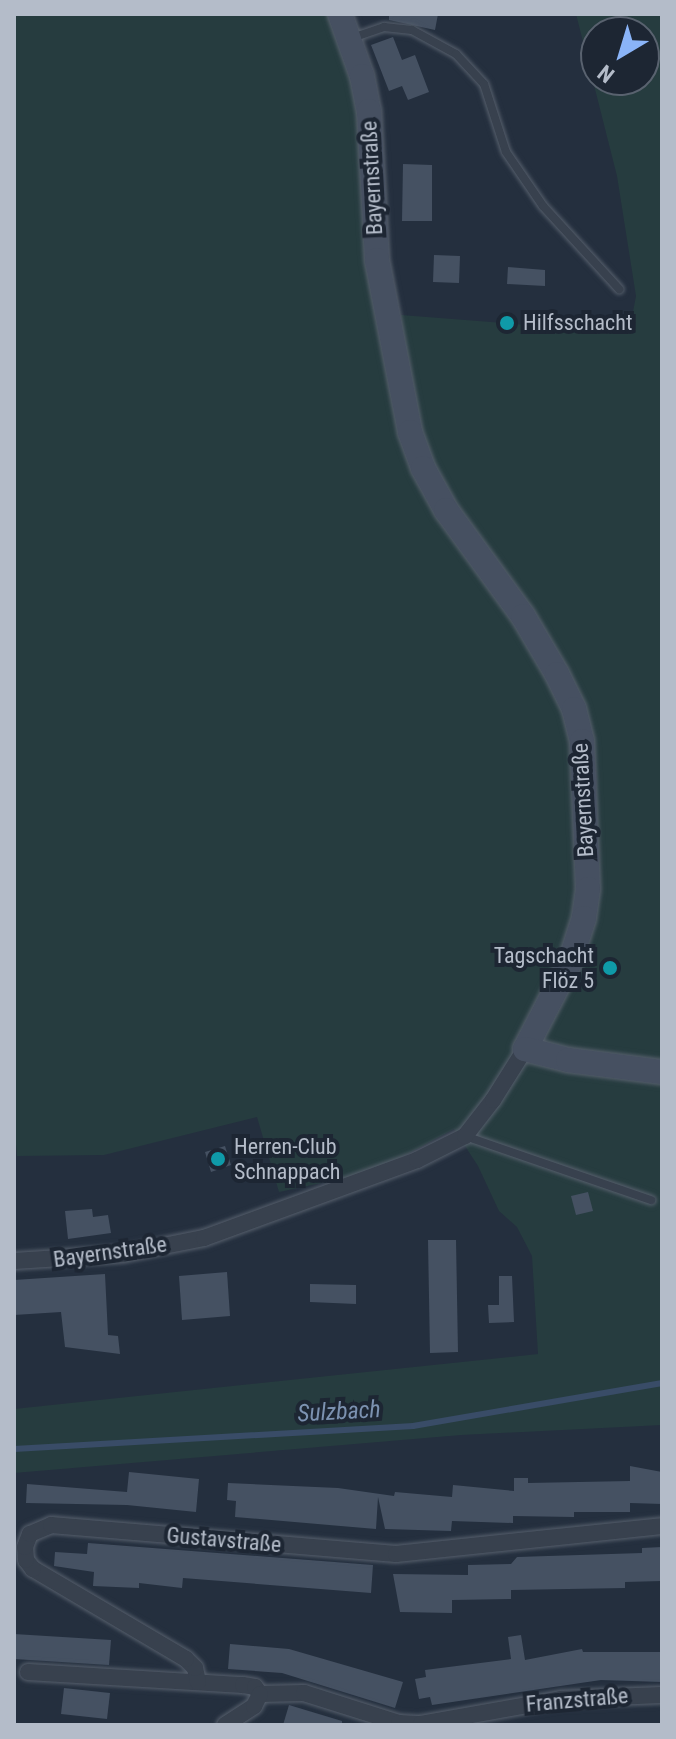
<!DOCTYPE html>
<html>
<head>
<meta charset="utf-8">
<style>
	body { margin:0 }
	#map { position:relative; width:676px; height:1739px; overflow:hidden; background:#242f3e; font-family:"Roboto Condensed",sans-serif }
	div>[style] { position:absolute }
	.green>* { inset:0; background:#263c3f }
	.stream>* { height:6px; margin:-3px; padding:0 3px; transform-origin:3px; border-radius:3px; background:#394c67 }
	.building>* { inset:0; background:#455162 }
	.roads { filter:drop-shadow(0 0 2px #565f6c) drop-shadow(0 0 2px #565f6c) }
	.lane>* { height:8px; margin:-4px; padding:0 4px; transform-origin:4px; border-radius:4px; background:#38414e }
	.street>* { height:16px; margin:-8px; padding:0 8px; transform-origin:8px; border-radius:8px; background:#38414e }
	.secondary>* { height:24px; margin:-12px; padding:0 12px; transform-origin:12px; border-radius:12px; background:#465061 }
	.dots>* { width:22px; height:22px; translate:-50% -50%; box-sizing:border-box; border:4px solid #1d2633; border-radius:50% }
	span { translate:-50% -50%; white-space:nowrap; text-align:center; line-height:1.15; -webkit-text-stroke:8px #1d2633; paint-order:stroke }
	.street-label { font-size:22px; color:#b4bcc9 }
	.poi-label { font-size:22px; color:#b4bcc9 }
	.left { translate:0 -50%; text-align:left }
	.right { translate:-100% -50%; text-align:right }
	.water-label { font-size:24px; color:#7c92b1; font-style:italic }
	.frame { position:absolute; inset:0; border:16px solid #b4bcc9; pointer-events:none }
	.north { position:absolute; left:580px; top:16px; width:80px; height:80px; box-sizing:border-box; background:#1d2633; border:2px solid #59626f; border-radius:50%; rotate:218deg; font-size:22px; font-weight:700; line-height:32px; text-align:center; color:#b4bcc9 }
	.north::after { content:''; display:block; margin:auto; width:28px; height:36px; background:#8ab4f8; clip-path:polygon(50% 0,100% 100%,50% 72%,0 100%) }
</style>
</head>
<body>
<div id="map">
	<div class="green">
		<div style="clip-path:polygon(evenodd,14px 14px,330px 14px,353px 79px,401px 434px,515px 622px,565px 712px,573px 743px,580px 966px,595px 920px,597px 778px,593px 739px,433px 463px,421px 429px,402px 343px,401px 315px,629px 333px,636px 296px,617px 176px,576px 14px,662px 14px,662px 1425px,461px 1435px,14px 1473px,14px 1409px,538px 1354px,532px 1256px,517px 1227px,499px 1211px,478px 1166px,454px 1129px,374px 1172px,279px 1192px,257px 1117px,104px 1155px,17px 1156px,14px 1120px,14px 14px,596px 32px,644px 32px,644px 80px,596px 80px,596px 32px)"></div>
	</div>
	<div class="stream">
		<div style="left:14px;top:1449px;width:400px;rotate:-3.3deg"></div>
		<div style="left:413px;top:1426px;width:253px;rotate:-9.8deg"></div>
	</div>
	<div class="building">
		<div style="clip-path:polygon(389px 14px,438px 14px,435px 30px,389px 20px)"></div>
		<div style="clip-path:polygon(393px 37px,402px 60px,415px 55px,429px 92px,408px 100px,402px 86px,389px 91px,371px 45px)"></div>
		<div style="clip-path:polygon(403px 164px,432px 165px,432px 221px,402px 221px)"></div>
		<div style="clip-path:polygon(434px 255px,460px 256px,459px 283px,433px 282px)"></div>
		<div style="clip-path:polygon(508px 267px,545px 270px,545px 286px,507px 284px)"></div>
		<div style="clip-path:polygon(225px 1146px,231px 1165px,211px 1172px,205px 1152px)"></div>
		<div style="clip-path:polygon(588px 1192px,593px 1211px,576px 1215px,571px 1196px)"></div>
		<div style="clip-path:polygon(92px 1209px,93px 1217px,108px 1215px,111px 1233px,68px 1239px,65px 1211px)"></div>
		<div style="clip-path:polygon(428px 1240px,456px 1240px,458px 1352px,430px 1353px)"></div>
		<div style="clip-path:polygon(227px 1272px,230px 1316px,182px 1320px,179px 1276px)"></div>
		<div style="clip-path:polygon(105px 1274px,108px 1335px,118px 1336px,120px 1354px,65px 1347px,61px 1312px,14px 1315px,14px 1280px)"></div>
		<div style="clip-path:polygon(499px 1276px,512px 1276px,514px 1322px,489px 1323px,488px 1305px,499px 1305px)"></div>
		<div style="clip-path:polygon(310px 1284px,356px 1285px,356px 1304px,310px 1302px)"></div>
		<div style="clip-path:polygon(630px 1466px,662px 1472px,662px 1504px,630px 1503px,630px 1512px,574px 1512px,574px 1517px,513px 1516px,513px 1523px,452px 1521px,451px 1531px,385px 1529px,378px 1497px,376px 1529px,235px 1517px,236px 1501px,227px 1500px,228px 1483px,338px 1488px,394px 1496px,395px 1492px,452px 1497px,453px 1485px,514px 1491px,514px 1478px,528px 1478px,528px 1483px,630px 1481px)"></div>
		<div style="clip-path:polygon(129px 1472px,199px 1479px,196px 1512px,127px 1505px,26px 1503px,27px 1484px,127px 1492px)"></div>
		<div style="clip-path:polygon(88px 1543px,373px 1565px,371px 1593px,183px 1578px,182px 1588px,139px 1583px,139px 1588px,93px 1586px,94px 1572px,54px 1566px,55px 1552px,87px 1554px)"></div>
		<div style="clip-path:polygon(662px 1547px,662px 1581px,625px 1582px,625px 1588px,511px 1590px,511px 1599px,452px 1600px,452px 1613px,400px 1612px,393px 1574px,468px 1575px,468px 1565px,511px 1564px,517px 1557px,642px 1553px,642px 1548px)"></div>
		<div style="clip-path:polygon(14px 1634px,111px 1640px,109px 1665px,14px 1659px)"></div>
		<div style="clip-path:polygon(521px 1635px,525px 1660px,582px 1649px,583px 1652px,662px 1652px,662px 1682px,601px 1680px,432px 1705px,430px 1697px,419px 1699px,415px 1679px,426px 1677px,425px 1670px,511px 1659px,508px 1637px)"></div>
		<div style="clip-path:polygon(230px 1644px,289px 1649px,403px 1682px,395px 1708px,282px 1673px,228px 1669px)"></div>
		<div style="clip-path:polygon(64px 1688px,110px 1693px,107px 1719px,61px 1714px)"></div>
		<div style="clip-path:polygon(289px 1705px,342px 1721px,342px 1725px,283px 1725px)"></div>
	</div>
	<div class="roads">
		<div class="lane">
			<div style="left:352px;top:38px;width:34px;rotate:-19deg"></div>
			<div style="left:384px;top:27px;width:28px;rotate:6deg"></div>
			<div style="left:412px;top:30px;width:50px;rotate:28.6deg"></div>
			<div style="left:456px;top:54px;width:41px;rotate:47deg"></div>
			<div style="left:484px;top:84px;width:71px;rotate:72.1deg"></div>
			<div style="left:506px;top:152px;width:65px;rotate:55.6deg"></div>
			<div style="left:543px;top:206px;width:113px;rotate:47.5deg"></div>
			<div style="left:465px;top:1136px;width:197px;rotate:19deg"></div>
		</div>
		<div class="street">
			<div style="left:14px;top:1261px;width:109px;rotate:-3.7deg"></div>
			<div style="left:123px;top:1254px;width:83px;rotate:-11.2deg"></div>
			<div style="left:204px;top:1238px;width:227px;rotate:-20.1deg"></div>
			<div style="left:417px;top:1160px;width:54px;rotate:-26.6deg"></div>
			<div style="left:465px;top:1136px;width:46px;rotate:-52.1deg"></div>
			<div style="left:493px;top:1100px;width:60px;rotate:-57.9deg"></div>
			<div style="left:28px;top:1672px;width:215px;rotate:3.5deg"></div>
			<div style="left:243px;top:1685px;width:12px;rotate:9deg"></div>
			<div style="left:255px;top:1687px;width:9px;rotate:54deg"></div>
			<div style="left:260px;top:1694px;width:44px;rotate:-1.3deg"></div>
			<div style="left:304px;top:1693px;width:100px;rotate:17.5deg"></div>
			<div style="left:399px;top:1723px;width:22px;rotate:3deg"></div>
			<div style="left:421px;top:1724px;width:142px;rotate:-10.1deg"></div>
			<div style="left:561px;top:1699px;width:101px;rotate:-2.3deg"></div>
			<div style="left:198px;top:1682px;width:14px;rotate:-102deg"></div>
			<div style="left:195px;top:1668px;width:13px;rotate:-135deg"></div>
			<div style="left:186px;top:1659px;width:178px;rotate:-149.5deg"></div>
			<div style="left:33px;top:1569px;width:11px;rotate:-128deg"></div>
			<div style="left:26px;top:1560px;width:13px;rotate:-94deg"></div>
			<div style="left:25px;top:1547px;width:14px;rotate:-69deg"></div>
			<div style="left:30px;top:1534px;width:23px;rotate:-23deg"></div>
			<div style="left:51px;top:1525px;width:346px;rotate:4.8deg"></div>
			<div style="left:396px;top:1554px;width:267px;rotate:-6deg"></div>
			<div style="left:225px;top:1725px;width:35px;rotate:-33deg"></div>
			<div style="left:254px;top:1706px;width:13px;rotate:-63deg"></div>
		</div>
		<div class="secondary">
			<div style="left:340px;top:14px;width:66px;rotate:70.5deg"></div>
			<div style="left:362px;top:76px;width:36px;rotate:79deg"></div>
			<div style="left:369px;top:111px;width:149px;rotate:86.9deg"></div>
			<div style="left:377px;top:260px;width:175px;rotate:79.1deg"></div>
			<div style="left:410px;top:432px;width:38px;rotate:70deg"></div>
			<div style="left:423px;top:468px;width:48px;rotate:61.3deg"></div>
			<div style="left:446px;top:510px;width:131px;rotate:54deg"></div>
			<div style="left:523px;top:616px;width:67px;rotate:59.6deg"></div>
			<div style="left:557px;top:674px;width:39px;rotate:64deg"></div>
			<div style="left:574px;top:709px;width:33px;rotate:76deg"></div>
			<div style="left:582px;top:741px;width:148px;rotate:87.7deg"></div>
			<div style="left:588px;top:889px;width:29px;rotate:98deg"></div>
			<div style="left:584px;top:918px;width:46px;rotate:107.7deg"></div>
			<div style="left:570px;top:962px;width:98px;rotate:117.3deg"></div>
			<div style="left:525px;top:1049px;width:44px;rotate:14.3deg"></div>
			<div style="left:568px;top:1060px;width:95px;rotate:7.3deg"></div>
		</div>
	</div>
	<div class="dots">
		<div style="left:507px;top:323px;background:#0f9aa8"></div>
		<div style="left:610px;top:968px;background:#0f9aa8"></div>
		<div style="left:218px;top:1159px;background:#0f9aa8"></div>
	</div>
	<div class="street-label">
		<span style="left:372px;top:178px;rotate:-93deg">Bayernstraße</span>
		<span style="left:583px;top:800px;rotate:-93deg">Bayernstraße</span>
		<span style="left:110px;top:1252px;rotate:-8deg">Bayernstraße</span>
		<span style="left:224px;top:1540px;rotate:5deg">Gustavstraße</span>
		<span style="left:577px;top:1700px;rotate:-5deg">Franzstraße</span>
	</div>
	<div class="poi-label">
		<span class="left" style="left:523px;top:323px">Hilfsschacht</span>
		<span class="right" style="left:594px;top:968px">Tagschacht<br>Flöz 5</span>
		<span class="left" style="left:234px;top:1159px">Herren-Club<br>Schnappach</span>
	</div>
	<div class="water-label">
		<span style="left:339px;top:1412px;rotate:-3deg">Sulzbach</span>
	</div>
	<div class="frame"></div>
	<div class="north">N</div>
</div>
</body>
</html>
